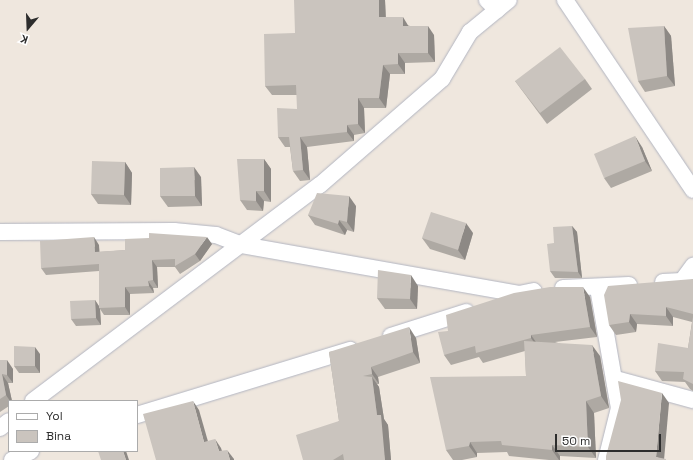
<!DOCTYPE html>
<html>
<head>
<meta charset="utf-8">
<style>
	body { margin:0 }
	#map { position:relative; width:693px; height:460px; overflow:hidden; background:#efe7de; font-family:"Space Grotesk",sans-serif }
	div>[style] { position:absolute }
	.roads { filter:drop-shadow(0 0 1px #b2b5c1) drop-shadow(0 0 1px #b2b5c1) }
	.minor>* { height:16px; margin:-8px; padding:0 8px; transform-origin:8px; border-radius:8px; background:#fff }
	.wall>* { inset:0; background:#aea9a3 }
	.shaded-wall>* { inset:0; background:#8d8985 }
	.building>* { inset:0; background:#cac4be }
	span { translate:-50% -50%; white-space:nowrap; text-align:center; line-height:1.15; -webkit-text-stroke:3px #fff; paint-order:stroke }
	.legend { position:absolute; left:8px; top:400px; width:130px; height:52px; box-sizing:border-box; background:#fff; border:1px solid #ababab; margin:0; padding:5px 7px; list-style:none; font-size:12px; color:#2d2d2d }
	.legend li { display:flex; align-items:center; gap:8px; height:20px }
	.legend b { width:20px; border:1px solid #ababab }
	.north { position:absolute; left:8px; top:8px; width:40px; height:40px; -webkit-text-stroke:3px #fff; paint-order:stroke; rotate:199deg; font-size:11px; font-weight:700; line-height:16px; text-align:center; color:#2d2d2d }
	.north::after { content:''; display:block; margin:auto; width:14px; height:18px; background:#2d2d2d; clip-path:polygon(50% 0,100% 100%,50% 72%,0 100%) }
	.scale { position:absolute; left:555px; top:434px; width:106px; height:18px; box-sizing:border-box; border:2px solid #2d2d2d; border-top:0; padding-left:5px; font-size:12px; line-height:14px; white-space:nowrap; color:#2d2d2d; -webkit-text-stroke:3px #fff; paint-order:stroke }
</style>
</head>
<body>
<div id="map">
	<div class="roads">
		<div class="minor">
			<div style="left:487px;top:0;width:14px;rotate:45deg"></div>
			<div style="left:565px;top:0;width:229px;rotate:56deg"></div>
			<div style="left:0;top:232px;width:174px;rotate:-0.3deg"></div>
			<div style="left:174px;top:231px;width:42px;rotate:5.4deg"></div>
			<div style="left:216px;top:235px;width:28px;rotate:21deg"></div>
			<div style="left:242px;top:245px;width:281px;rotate:10deg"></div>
			<div style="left:519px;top:294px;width:15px;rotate:-11deg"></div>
			<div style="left:663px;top:282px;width:19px;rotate:-3deg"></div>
			<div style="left:682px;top:281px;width:19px;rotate:-54deg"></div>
			<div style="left:563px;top:288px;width:66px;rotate:-2.6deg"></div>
			<div style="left:598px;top:288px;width:122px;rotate:80.1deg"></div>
			<div style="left:619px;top:408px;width:54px;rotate:104deg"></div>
			<div style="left:391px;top:336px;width:79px;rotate:-17.7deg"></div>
			<div style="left:616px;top:379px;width:80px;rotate:15.3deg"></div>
			<div style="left:33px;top:401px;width:359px;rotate:-37deg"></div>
			<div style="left:320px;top:185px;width:162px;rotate:-41deg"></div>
			<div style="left:442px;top:79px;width:55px;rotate:-59.2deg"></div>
			<div style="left:470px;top:32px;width:50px;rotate:-39.4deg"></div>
			<div style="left:137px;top:415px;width:223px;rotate:-17deg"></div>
			<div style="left:0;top:428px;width:11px;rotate:-38deg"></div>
			<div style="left:12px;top:460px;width:21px;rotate:-25deg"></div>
		</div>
	</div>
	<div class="wall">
		<div style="clip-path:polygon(385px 0,386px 17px,434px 35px,435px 62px,405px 63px,405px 74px,390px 74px,386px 108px,364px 108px,365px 133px,354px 135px,354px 141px,307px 147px,310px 180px,300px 181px,293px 171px,290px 147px,285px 147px,278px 137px,297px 109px,297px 95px,272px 95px,265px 86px,295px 33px)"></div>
		<div style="clip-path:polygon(664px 26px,671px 36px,675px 86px,645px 92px,638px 81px)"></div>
		<div style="clip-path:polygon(585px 79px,592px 89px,547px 124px,515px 81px)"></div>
		<div style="clip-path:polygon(642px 147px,652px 171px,611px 188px,604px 178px)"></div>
		<div style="clip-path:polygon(264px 159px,271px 169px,271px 202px,264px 201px,263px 211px,247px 210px,240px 200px)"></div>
		<div style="clip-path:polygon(125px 162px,132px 173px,131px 205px,98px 204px,91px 194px)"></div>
		<div style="clip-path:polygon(201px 177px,202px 206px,168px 207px,160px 196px)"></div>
		<div style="clip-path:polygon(356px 206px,354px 232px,347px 230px,345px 235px,315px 225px,308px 215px)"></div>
		<div style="clip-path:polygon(572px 226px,577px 232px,582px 278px,555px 278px,550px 271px,554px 243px)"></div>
		<div style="clip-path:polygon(473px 233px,465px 260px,430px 249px,422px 238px)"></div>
		<div style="clip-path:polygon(212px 244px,200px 261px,180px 274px,175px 267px,157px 267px,158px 288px,153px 288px,154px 293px,130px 294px,130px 315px,104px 315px,100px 309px,101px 325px,76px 326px,71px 319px,95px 300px,99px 306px,99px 271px,46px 275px,41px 268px,99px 245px,99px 252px)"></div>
		<div style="clip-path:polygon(693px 279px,693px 391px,690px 389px,685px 382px,662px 381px,655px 371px,688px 348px,692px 322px,673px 317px,673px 326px,637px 324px,636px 332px,616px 335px,609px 325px)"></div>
		<div style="clip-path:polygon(418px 286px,417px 309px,385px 309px,377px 298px)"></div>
		<div style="clip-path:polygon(590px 297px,597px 337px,555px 342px,600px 356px,609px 408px,594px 413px,596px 458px,560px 456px,560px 460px,549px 460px,509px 456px,507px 452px,477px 453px,477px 457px,462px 460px,453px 460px,446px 450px,526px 376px,525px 351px,483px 363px,479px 357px,451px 365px,444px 355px,448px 331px)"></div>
		<div style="clip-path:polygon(416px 338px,420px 363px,378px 377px,379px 384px,377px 384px,379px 387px,384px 419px,388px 425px,391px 460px,303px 460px,339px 421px,329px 352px)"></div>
		<div style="clip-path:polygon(40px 354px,40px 373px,19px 373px,14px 366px)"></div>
		<div style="clip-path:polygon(0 360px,13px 369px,13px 383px,8px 383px,12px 401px,9px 401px,9px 406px,0 412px)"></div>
	</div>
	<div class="shaded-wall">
		<div style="clip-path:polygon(379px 0,385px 0,386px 27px,379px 17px)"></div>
		<div style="clip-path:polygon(403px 17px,409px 27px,403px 26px)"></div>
		<div style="clip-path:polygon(428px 26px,434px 35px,435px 62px,428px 53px)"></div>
		<div style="clip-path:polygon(664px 26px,671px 36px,675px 86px,667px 76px)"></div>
		<div style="clip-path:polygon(398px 53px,405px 63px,405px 74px,398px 64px)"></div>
		<div style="clip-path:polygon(383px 65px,390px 74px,386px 108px,379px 98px)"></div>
		<div style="clip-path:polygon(358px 98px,364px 108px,365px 133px,358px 124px)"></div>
		<div style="clip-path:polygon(347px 125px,354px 135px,354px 141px,347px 132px)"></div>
		<div style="clip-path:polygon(635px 136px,642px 147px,652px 171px,645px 161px)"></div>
		<div style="clip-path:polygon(300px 137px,307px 147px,310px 180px,303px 170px)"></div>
		<div style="clip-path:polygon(264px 159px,271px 169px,271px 202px,264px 191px)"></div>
		<div style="clip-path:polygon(125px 162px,132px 173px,131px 205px,124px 195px)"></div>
		<div style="clip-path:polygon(194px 167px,201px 177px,202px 206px,195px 196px)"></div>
		<div style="clip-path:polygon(256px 191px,264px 201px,263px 211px,256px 201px)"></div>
		<div style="clip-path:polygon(349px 196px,356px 206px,354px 232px,347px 222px)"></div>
		<div style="clip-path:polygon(339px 220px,347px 230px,345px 235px,338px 224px)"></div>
		<div style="clip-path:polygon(466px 223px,473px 233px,465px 260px,458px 250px)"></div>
		<div style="clip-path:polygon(572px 226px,577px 232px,582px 278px,578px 272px)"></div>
		<div style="clip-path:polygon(94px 237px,99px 245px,100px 259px,95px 252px)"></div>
		<div style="clip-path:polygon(207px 237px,212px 244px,200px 261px,195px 254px)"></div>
		<div style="clip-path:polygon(152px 260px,157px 267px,158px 288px,153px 280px)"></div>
		<div style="clip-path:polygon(411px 275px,418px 286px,417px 309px,410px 299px)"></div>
		<div style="clip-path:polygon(148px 281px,153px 288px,154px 293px,149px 286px)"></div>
		<div style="clip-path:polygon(125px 287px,130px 294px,130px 315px,125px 307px)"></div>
		<div style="clip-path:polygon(583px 287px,590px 297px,597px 337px,590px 327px)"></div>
		<div style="clip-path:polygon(95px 300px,100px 308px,99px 308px,100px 309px,101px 325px,96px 318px)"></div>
		<div style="clip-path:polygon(666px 307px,673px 317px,673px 326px,666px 316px)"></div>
		<div style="clip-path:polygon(630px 314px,637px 324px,636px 332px,629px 322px)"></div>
		<div style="clip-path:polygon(409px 327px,416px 338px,420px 363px,413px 352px)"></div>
		<div style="clip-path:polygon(531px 335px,538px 345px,538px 348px,531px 338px)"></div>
		<div style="clip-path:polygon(592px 345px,600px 356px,609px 408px,601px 396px)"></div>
		<div style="clip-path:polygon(35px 347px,40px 354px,40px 373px,35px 366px)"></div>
		<div style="clip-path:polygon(7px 360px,13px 369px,13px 383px,7px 375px)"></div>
		<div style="clip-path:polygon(371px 367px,378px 377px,379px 384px,372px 374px)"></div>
		<div style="clip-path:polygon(2px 374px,8px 383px,12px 401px,10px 401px,6px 395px)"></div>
		<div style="clip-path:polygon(372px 377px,379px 387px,384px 419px,388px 425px,391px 460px,385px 460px,377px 415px)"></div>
		<div style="clip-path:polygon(662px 393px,669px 403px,664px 460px,656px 457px)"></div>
		<div style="clip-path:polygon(193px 401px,199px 410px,211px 452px,204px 442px)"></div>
		<div style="clip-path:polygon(586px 401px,594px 413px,596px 458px,588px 447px)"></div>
		<div style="clip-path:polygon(215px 439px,221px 448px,225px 460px,219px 451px)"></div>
		<div style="clip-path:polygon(470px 442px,477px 453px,477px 457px,469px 446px)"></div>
		<div style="clip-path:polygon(552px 445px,560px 456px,560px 460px,559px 460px,552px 450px)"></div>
		<div style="clip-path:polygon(227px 450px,234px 459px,234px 460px,230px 460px)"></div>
		<div style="clip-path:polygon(123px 451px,126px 451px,129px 460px,126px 460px)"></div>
	</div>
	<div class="building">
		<div style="clip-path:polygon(294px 0,379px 0,379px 17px,403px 17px,403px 26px,428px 26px,428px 53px,398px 53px,398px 64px,383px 65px,379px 98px,358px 98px,358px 124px,347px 125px,347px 132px,300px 137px,303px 170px,293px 171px,289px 137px,278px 137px,277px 108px,297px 109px,296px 85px,265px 86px,264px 34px,295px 33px)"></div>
		<div style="clip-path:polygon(664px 26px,667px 76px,638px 81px,628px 28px)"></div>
		<div style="clip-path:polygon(560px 47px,585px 79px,540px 113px,515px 81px)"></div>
		<div style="clip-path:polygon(635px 136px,645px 161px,604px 178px,594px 154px)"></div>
		<div style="clip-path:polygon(237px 159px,264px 159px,264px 191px,256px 191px,256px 201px,240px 200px)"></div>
		<div style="clip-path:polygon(92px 161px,125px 162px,124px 195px,91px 194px)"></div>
		<div style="clip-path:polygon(194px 167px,195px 196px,160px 196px,160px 168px)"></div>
		<div style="clip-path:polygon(317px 193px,349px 196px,347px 222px,339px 220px,338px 224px,308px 215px)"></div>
		<div style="clip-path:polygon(431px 212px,466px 223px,458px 250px,422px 238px)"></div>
		<div style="clip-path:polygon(572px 226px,578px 272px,550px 271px,547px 244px,554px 243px,553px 227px)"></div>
		<div style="clip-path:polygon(149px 233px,207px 237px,195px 254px,175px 266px,175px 259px,152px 260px,153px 280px,148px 281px,149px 286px,125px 287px,125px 307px,99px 308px,99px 264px,41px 268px,40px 241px,94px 237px,95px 252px,125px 250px,125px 239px,149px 238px)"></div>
		<div style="clip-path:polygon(378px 270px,411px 275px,410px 299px,377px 298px)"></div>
		<div style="clip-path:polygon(693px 279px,693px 314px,666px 307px,666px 316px,630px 314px,629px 322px,609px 325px,604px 295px,608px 286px)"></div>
		<div style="clip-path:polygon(550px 287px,583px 287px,590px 327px,531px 335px,531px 338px,476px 353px,475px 346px,444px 355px,438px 332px,448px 331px,446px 315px,514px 293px)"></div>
		<div style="clip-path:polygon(95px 300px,96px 318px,71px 319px,70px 301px)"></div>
		<div style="clip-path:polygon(693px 317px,693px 384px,683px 379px,684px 372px,655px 371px,658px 343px,688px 348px)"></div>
		<div style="clip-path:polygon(409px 327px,413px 352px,371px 367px,372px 374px,363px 376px,372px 377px,377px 415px,381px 415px,385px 460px,344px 460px,343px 454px,333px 460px,303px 460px,296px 435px,339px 421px,329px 352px)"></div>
		<div style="clip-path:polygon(524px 341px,592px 345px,601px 396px,586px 401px,588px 447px,552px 445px,552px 450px,502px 445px,501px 441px,470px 442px,469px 446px,446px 450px,430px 377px,526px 376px)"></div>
		<div style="clip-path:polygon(14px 346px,35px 347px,35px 366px,14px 366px)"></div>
		<div style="clip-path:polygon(0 360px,7px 360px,7px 375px,2px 374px,6px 395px,0 399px)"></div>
		<div style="clip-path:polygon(618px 381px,662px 393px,656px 457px,666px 459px,666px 460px,606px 460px,606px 456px,621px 400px)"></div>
		<div style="clip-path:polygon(193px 401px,204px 442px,215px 439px,219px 451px,227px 450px,230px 460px,156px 460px,143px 414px)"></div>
		<div style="clip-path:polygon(98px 451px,123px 451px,126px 460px,101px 460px)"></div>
	</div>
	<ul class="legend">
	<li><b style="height:5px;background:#fff"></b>Yol</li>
	<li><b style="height:11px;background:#cac4be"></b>Bina</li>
	</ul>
	<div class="north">K</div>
	<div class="scale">50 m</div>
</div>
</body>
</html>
